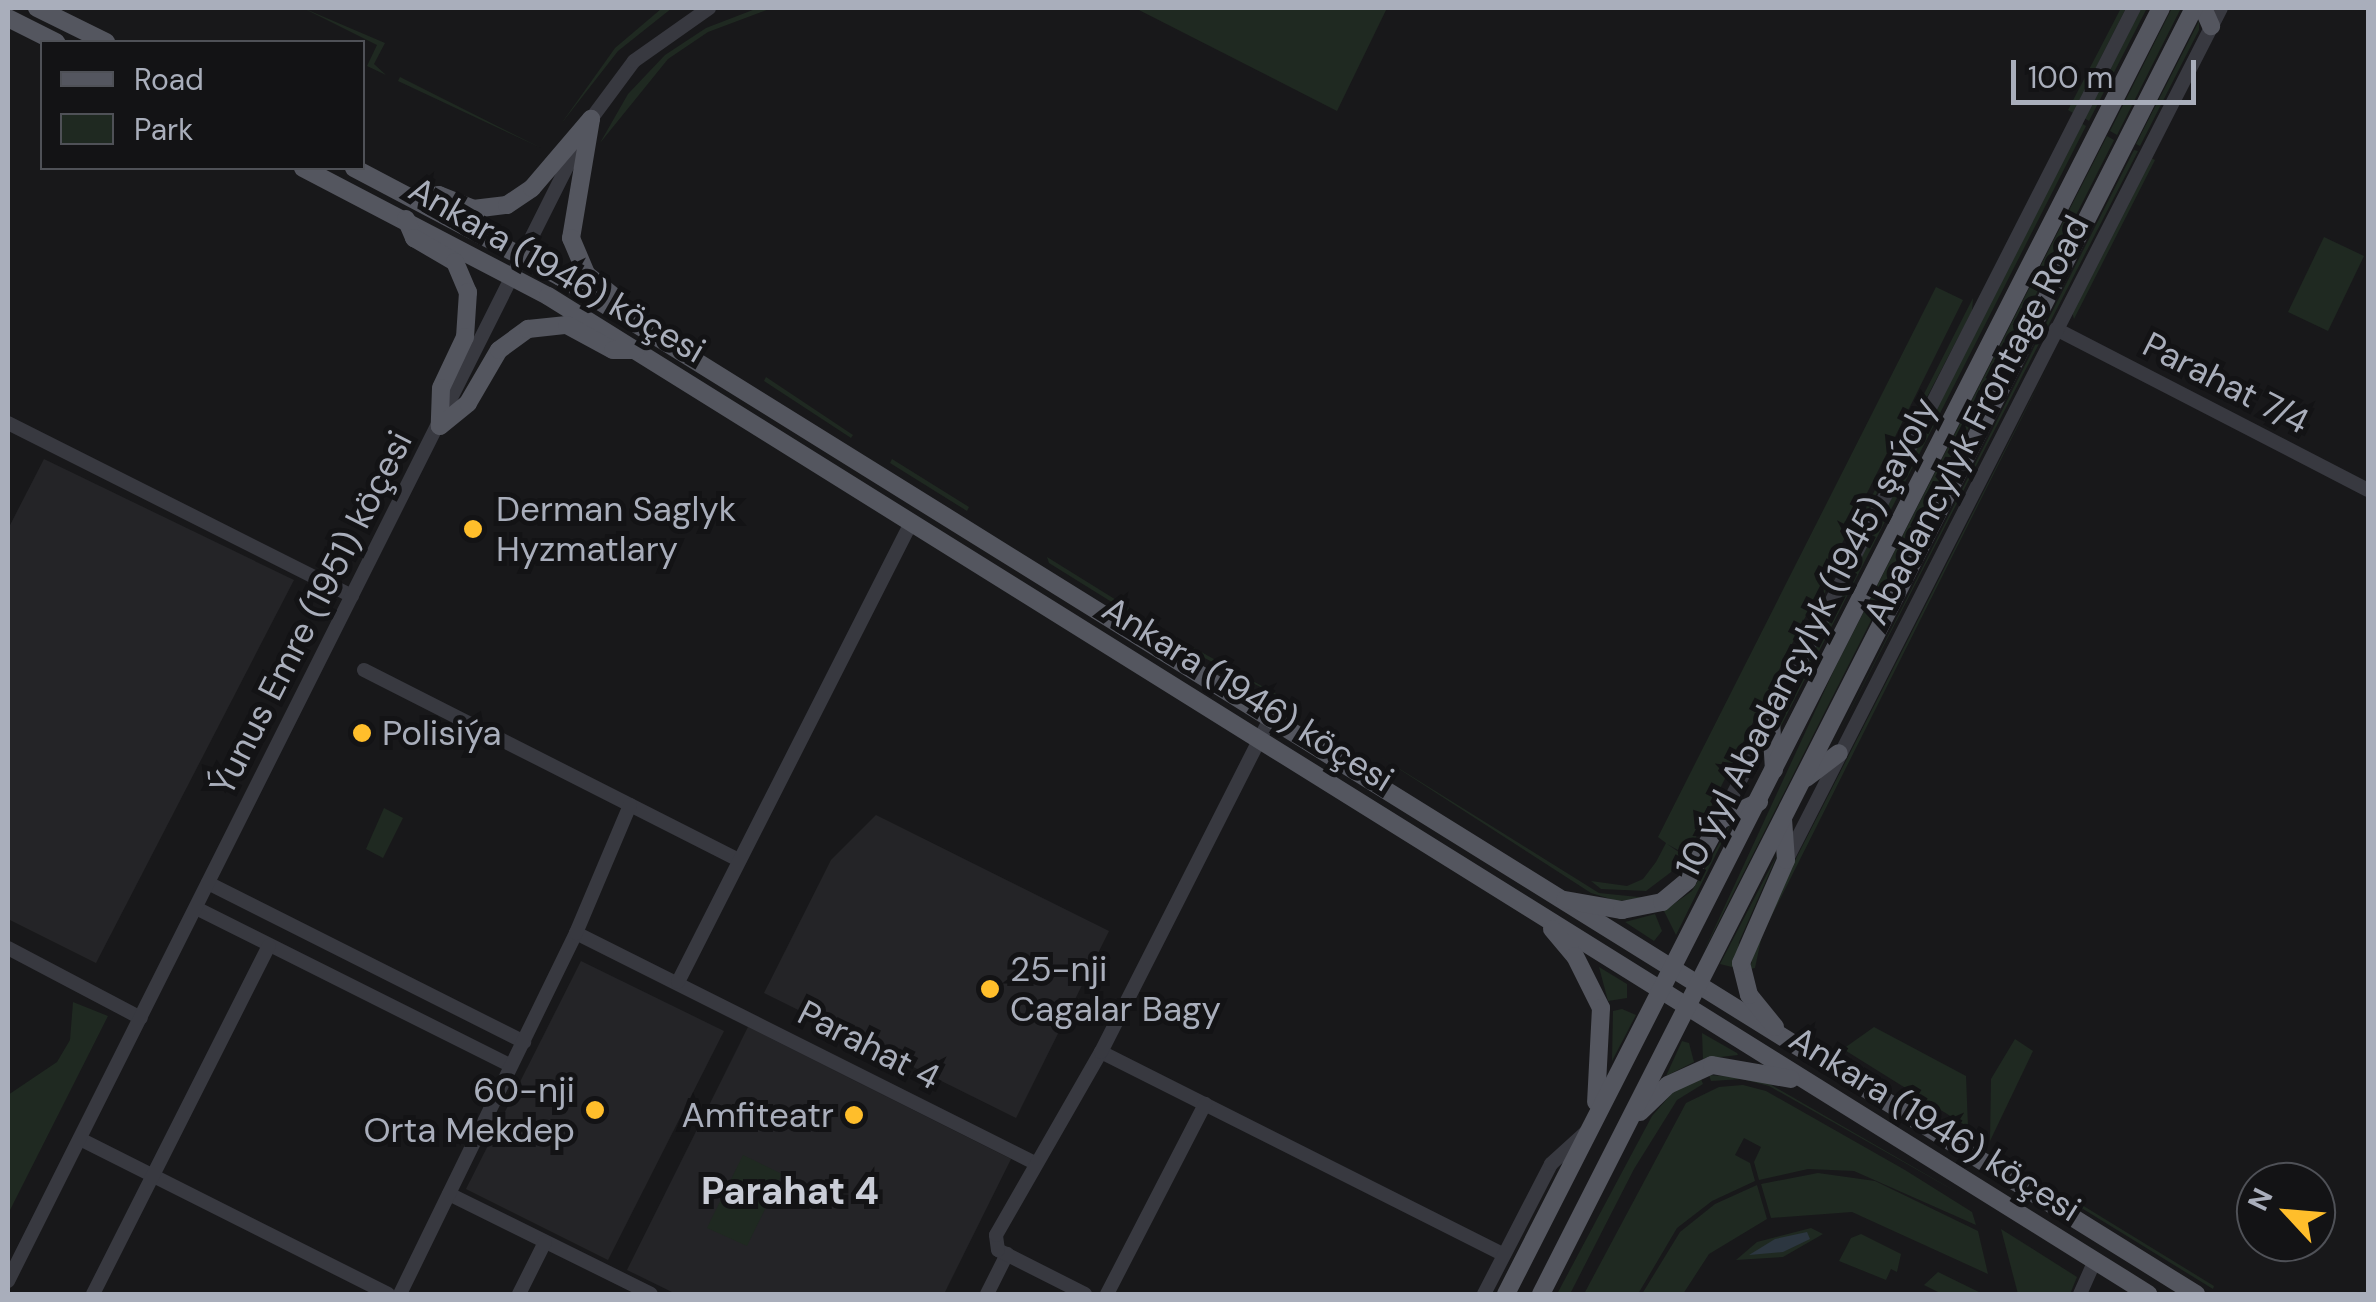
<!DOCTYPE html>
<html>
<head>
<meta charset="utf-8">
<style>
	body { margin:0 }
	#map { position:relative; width:2376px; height:1302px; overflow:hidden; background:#18181a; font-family:"DM Sans",sans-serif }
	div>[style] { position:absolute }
	.built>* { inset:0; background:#242427 }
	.green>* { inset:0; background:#1f2921 }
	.water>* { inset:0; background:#2c3640 }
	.minor>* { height:14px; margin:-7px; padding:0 7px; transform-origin:7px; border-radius:7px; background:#383940 }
	.major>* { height:18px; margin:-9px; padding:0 9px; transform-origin:9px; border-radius:9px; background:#54565f }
	.dots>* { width:28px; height:28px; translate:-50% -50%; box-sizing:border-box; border:5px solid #131315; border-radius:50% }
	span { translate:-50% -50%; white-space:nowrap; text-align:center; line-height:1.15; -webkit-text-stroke:10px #131315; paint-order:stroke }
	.street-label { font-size:35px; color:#a9aebb }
	.poi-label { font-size:35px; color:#a9aebb }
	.left { translate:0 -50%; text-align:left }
	.right { translate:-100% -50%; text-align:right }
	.neighbourhood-label { font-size:38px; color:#cacdd7; font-weight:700 }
	.frame { position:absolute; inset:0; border:10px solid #a9aebb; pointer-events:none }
	.legend { position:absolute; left:40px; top:40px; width:325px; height:130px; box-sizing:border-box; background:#131315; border:2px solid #4f5157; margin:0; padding:12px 18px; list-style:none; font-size:30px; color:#a9aebb }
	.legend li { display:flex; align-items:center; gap:20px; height:50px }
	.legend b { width:50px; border:2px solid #4f5157 }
	.north { position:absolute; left:2236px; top:1162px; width:100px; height:100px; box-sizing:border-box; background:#131315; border:2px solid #4f5157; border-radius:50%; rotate:296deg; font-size:28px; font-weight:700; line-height:40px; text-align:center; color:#a9aebb }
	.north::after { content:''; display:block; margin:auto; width:35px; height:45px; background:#ffbe2b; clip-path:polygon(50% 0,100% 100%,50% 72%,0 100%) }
	.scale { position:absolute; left:2011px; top:60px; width:185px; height:45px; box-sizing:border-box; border:5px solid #a9aebb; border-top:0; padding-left:12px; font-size:30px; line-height:35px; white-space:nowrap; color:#a9aebb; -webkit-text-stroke:8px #131315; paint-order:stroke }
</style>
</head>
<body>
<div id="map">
	<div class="built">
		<div style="clip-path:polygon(44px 459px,294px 580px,96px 963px,8px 919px,8px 529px)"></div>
		<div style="clip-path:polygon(876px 815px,1109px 931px,1016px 1118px,764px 993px,831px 860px)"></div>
		<div style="clip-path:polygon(581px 961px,724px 1031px,608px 1260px,466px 1189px)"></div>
		<div style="clip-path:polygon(748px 1027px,1011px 1159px,944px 1294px,676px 1294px,627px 1270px)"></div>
	</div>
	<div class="green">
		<div style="clip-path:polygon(303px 8px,385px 43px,374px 64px,386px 75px,367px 66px,377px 45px)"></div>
		<div style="clip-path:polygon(672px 8px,618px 51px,561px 124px,615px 48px,661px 9px)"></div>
		<div style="clip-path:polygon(758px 8px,772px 8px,708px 32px,668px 59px,600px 143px,628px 94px,665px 55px,706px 28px)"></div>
		<div style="clip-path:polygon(1135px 8px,1387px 8px,1337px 111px)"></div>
		<div style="clip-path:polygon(2121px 8px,2126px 8px,2073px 113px,2068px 110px)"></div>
		<div style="clip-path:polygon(2140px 8px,2147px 8px,2089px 121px,2084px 118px)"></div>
		<div style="clip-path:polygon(2172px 8px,2181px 8px,2117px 135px,2110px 131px)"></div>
		<div style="clip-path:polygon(2199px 21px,2199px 30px,2140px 146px,2136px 144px)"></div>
		<div style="clip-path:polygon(400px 77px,541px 148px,398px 81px)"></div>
		<div style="clip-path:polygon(2081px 123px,2086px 126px,1778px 732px,1779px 717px)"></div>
		<div style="clip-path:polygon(2107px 136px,2114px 140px,1703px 953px,1835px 668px)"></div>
		<div style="clip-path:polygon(2134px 150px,2138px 151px,1827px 756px)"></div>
		<div style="clip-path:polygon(2151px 158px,2155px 160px,2074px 319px,2072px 312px)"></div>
		<div style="clip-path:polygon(2324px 237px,2364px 256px,2328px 331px,2288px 312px)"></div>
		<div style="clip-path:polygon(1936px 287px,1963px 300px,1687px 855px,1667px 844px,1686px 857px,1683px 863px,1646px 891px,1601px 889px,1591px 881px,1627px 886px,1643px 879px,1656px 862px,1666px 843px,1658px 837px)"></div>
		<div style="clip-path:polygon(1973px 298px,1972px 311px,1732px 770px)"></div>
		<div style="clip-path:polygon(2056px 350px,1762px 935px,1755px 968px,1750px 969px,1758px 933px)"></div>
		<div style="clip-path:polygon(766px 377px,853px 435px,851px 438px,764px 381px)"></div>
		<div style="clip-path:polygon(892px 459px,969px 507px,967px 511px,890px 463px)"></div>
		<div style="clip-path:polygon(1047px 557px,1142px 616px,1139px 619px,1049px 563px)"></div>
		<div style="clip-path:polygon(1187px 644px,1303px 709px,1193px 652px)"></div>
		<div style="clip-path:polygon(1379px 756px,1599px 893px,1648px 898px,1617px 901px,1591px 893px)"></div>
		<div style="clip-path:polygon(384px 808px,403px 818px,383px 858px,366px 849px)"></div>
		<div style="clip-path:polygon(1731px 823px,1731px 824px,1676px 935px,1664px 911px,1692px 891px)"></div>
		<div style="clip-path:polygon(1779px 851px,1739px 942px,1736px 968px,1720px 964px)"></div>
		<div style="clip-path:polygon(1655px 914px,1662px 931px,1654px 941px,1625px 922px)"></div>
		<div style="clip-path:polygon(1599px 967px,1627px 984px,1627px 998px,1608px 1001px)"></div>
		<div style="clip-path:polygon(73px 1002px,108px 1016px,8px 1214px,8px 1095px,57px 1062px,70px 1040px)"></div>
		<div style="clip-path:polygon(1622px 1009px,1636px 1015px,1612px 1061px,1613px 1011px)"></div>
		<div style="clip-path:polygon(1874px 1027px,1966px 1076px,1968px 1127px,1843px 1049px)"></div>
		<div style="clip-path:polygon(1702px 1033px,1737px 1053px,1738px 1055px,1703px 1059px)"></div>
		<div style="clip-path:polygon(2015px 1039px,2033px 1051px,1990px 1141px,1991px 1079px)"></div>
		<div style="clip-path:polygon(1682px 1041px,1689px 1043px,1694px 1062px,1666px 1076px)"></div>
		<div style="clip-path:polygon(1709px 1075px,1761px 1079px,1967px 1198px,1769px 1086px,1742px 1079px,1711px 1081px)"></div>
		<div style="clip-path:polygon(1701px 1079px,1703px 1084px,1677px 1100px,1634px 1169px,1570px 1294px,1557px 1294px,1652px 1116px,1674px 1091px)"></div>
		<div style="clip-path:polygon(1743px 1085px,1766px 1091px,1905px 1170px,1972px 1212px,1976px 1225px,1854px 1171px,1808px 1169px,1759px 1180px,1754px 1162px,1761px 1147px,1744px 1138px,1735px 1155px,1750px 1163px,1755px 1181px,1712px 1201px,1677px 1228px,1638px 1294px,1584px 1294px,1686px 1103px,1719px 1087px)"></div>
		<div style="clip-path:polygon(743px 1155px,782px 1174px,747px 1246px,707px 1228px)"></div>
		<div style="clip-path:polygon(1818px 1173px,1875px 1181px,1978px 1231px,1988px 1274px,1852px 1212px,1771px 1218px,1761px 1184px)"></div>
		<div style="clip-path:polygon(1757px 1185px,1767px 1219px,1709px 1254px,1683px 1294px,1642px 1294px,1680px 1232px,1715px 1204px)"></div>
		<div style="clip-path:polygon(2064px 1194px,2214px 1286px,2213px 1289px,2062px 1196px)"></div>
		<div style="clip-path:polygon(1811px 1228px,1823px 1234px,1783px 1257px,1736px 1260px,1757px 1242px)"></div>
		<div style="clip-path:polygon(2001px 1229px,2077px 1277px,2070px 1294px,2018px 1294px)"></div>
		<div style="clip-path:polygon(1861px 1234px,1901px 1254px,1897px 1272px,1891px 1269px,1886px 1280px,1839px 1261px,1851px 1238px)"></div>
		<div style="clip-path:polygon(1938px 1272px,1983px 1294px,1942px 1294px,1924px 1285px)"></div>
	</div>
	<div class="water">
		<div style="clip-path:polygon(1807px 1232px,1810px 1239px,1783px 1252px,1749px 1255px,1775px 1239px)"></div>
	</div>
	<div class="minor">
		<div style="left:2056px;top:329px;width:351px;rotate:27.3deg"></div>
		<div style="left:8px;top:423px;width:385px;rotate:26.7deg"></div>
		<div style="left:364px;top:670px;width:419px;rotate:26.9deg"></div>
		<div style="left:1720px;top:820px;width:911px;rotate:-62.99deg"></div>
		<div style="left:1787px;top:859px;width:955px;rotate:-62.98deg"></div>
		<div style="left:208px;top:883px;width:354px;rotate:26.7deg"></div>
		<div style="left:196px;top:908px;width:352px;rotate:26.6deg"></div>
		<div style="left:576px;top:933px;width:511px;rotate:26.62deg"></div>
		<div style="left:8px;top:948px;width:150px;rotate:27.8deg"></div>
		<div style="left:678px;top:982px;width:515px;rotate:-63.09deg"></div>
		<div style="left:1101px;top:1052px;width:451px;rotate:26.7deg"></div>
		<div style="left:80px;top:1139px;width:345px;rotate:26.7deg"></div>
		<div style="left:449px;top:1194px;width:225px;rotate:26.3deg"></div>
		<div style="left:8px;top:1281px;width:1300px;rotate:-63.36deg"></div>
		<div style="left:591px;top:119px;width:72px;rotate:-53.4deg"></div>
		<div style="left:634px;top:61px;width:92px;rotate:-35.2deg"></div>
		<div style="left:93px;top:1294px;width:390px;rotate:-63.2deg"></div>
		<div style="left:400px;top:1294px;width:402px;rotate:-64deg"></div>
		<div style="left:576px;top:933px;width:139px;rotate:-67.1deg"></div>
		<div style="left:519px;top:1294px;width:58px;rotate:-63.4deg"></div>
		<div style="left:987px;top:1294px;width:45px;rotate:-63.4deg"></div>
		<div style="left:1085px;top:1294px;width:97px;rotate:-153.2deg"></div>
		<div style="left:998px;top:1250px;width:15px;rotate:-98deg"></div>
		<div style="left:996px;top:1235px;width:211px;rotate:-60.2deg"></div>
		<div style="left:1101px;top:1052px;width:376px;rotate:-63.1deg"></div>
		<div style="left:1107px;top:1294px;width:214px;rotate:-62.7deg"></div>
		<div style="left:1484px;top:1294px;width:146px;rotate:-62.7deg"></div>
		<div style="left:1551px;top:1164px;width:47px;rotate:-42.4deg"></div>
		<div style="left:2080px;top:1294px;width:36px;rotate:-66deg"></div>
	</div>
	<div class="major">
		<div style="left:37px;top:8px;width:77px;rotate:26.2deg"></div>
		<div style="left:2203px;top:8px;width:20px;rotate:66deg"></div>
		<div style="left:8px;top:18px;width:54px;rotate:26.6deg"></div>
		<div style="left:591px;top:119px;width:121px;rotate:99.5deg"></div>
		<div style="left:571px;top:238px;width:39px;rotate:67deg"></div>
		<div style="left:586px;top:274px;width:38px;rotate:39deg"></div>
		<div style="left:303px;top:168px;width:276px;rotate:27.6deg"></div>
		<div style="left:548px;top:296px;width:1886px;rotate:31.95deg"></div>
		<div style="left:354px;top:168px;width:232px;rotate:27.8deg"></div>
		<div style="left:559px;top:276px;width:1928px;rotate:31.88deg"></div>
		<div style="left:418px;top:199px;width:21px;rotate:-11deg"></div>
		<div style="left:439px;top:195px;width:37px;rotate:22deg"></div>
		<div style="left:473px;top:209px;width:34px;rotate:-7deg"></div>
		<div style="left:507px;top:205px;width:30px;rotate:-34deg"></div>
		<div style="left:532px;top:188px;width:91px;rotate:-49.5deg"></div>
		<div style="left:406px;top:219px;width:21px;rotate:67deg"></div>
		<div style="left:414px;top:238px;width:48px;rotate:30.3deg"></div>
		<div style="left:455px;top:262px;width:33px;rotate:67deg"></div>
		<div style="left:468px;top:292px;width:45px;rotate:93.8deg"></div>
		<div style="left:465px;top:337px;width:56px;rotate:115.2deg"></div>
		<div style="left:441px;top:388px;width:38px;rotate:92deg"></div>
		<div style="left:440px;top:426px;width:36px;rotate:-39deg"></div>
		<div style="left:468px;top:403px;width:61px;rotate:-59.7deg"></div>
		<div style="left:499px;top:350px;width:36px;rotate:-36deg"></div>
		<div style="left:528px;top:329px;width:39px;rotate:-6deg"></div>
		<div style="left:567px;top:325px;width:52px;rotate:28.5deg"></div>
		<div style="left:613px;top:350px;width:23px"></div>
		<div style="left:1771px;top:721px;width:49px;rotate:86.5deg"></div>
		<div style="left:1806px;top:778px;width:41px;rotate:-37.1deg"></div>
		<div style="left:1565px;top:900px;width:58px;rotate:10deg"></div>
		<div style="left:1622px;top:910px;width:41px;rotate:-11.3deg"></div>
		<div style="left:1662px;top:902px;width:33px;rotate:-40deg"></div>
		<div style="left:1687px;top:881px;width:69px;rotate:-61.6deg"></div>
		<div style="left:1720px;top:820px;width:43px;rotate:-24.8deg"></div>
		<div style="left:1552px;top:929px;width:35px;rotate:50deg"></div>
		<div style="left:1575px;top:956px;width:58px;rotate:63.4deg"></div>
		<div style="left:1601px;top:1008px;width:94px;rotate:93deg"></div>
		<div style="left:1775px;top:1027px;width:41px;rotate:-129.1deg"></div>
		<div style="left:1749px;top:995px;width:33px;rotate:-104deg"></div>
		<div style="left:1741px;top:963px;width:112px;rotate:-66.4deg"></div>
		<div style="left:1786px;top:860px;width:41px;rotate:-94.2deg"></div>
		<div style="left:1640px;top:1112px;width:39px;rotate:-44deg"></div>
		<div style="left:1668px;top:1085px;width:48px;rotate:-24.4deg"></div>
		<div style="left:1712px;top:1065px;width:80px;rotate:10deg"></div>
		<div style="left:1506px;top:1294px;width:1443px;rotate:-63.01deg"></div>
		<div style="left:1541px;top:1294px;width:1442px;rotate:-63.08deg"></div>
	</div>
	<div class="dots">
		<div style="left:473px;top:529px;background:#ffbe2b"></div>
		<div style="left:362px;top:733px;background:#ffbe2b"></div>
		<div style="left:990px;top:989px;background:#ffbe2b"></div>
		<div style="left:595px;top:1110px;background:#ffbe2b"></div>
		<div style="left:854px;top:1115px;background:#ffbe2b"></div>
	</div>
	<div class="street-label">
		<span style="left:557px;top:270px;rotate:30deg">Ankara (1946) köçesi</span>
		<span style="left:2226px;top:383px;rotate:27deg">Parahat 7/4</span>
		<span style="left:1976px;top:420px;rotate:-63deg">Abadancylyk Frontage Road</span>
		<span style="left:311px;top:613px;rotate:-63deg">Ýunus Emre (1951) köçesi</span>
		<span style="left:1806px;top:637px;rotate:-63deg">10 ýyl Abadançylyk (1945) şaýoly</span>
		<span style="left:1248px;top:694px;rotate:32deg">Ankara (1946) köçesi</span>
		<span style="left:869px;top:1045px;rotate:27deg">Parahat 4</span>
		<span style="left:1935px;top:1124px;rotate:32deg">Ankara (1946) köçesi</span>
	</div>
	<div class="poi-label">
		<span class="left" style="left:496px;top:529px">Derman Saglyk<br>Hyzmatlary</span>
		<span class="left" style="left:382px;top:733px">Polisiýa</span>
		<span class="left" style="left:1010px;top:989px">25-nji<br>Cagalar Bagy</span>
		<span class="right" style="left:575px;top:1110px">60-nji<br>Orta Mekdep</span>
		<span class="right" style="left:834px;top:1115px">Amfiteatr</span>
	</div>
	<div class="neighbourhood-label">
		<span style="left:790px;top:1192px">Parahat 4</span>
	</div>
	<div class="frame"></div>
	<ul class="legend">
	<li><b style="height:12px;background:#54565f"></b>Road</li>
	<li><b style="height:28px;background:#1f2921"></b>Park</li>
	</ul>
	<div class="north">N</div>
	<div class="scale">100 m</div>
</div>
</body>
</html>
